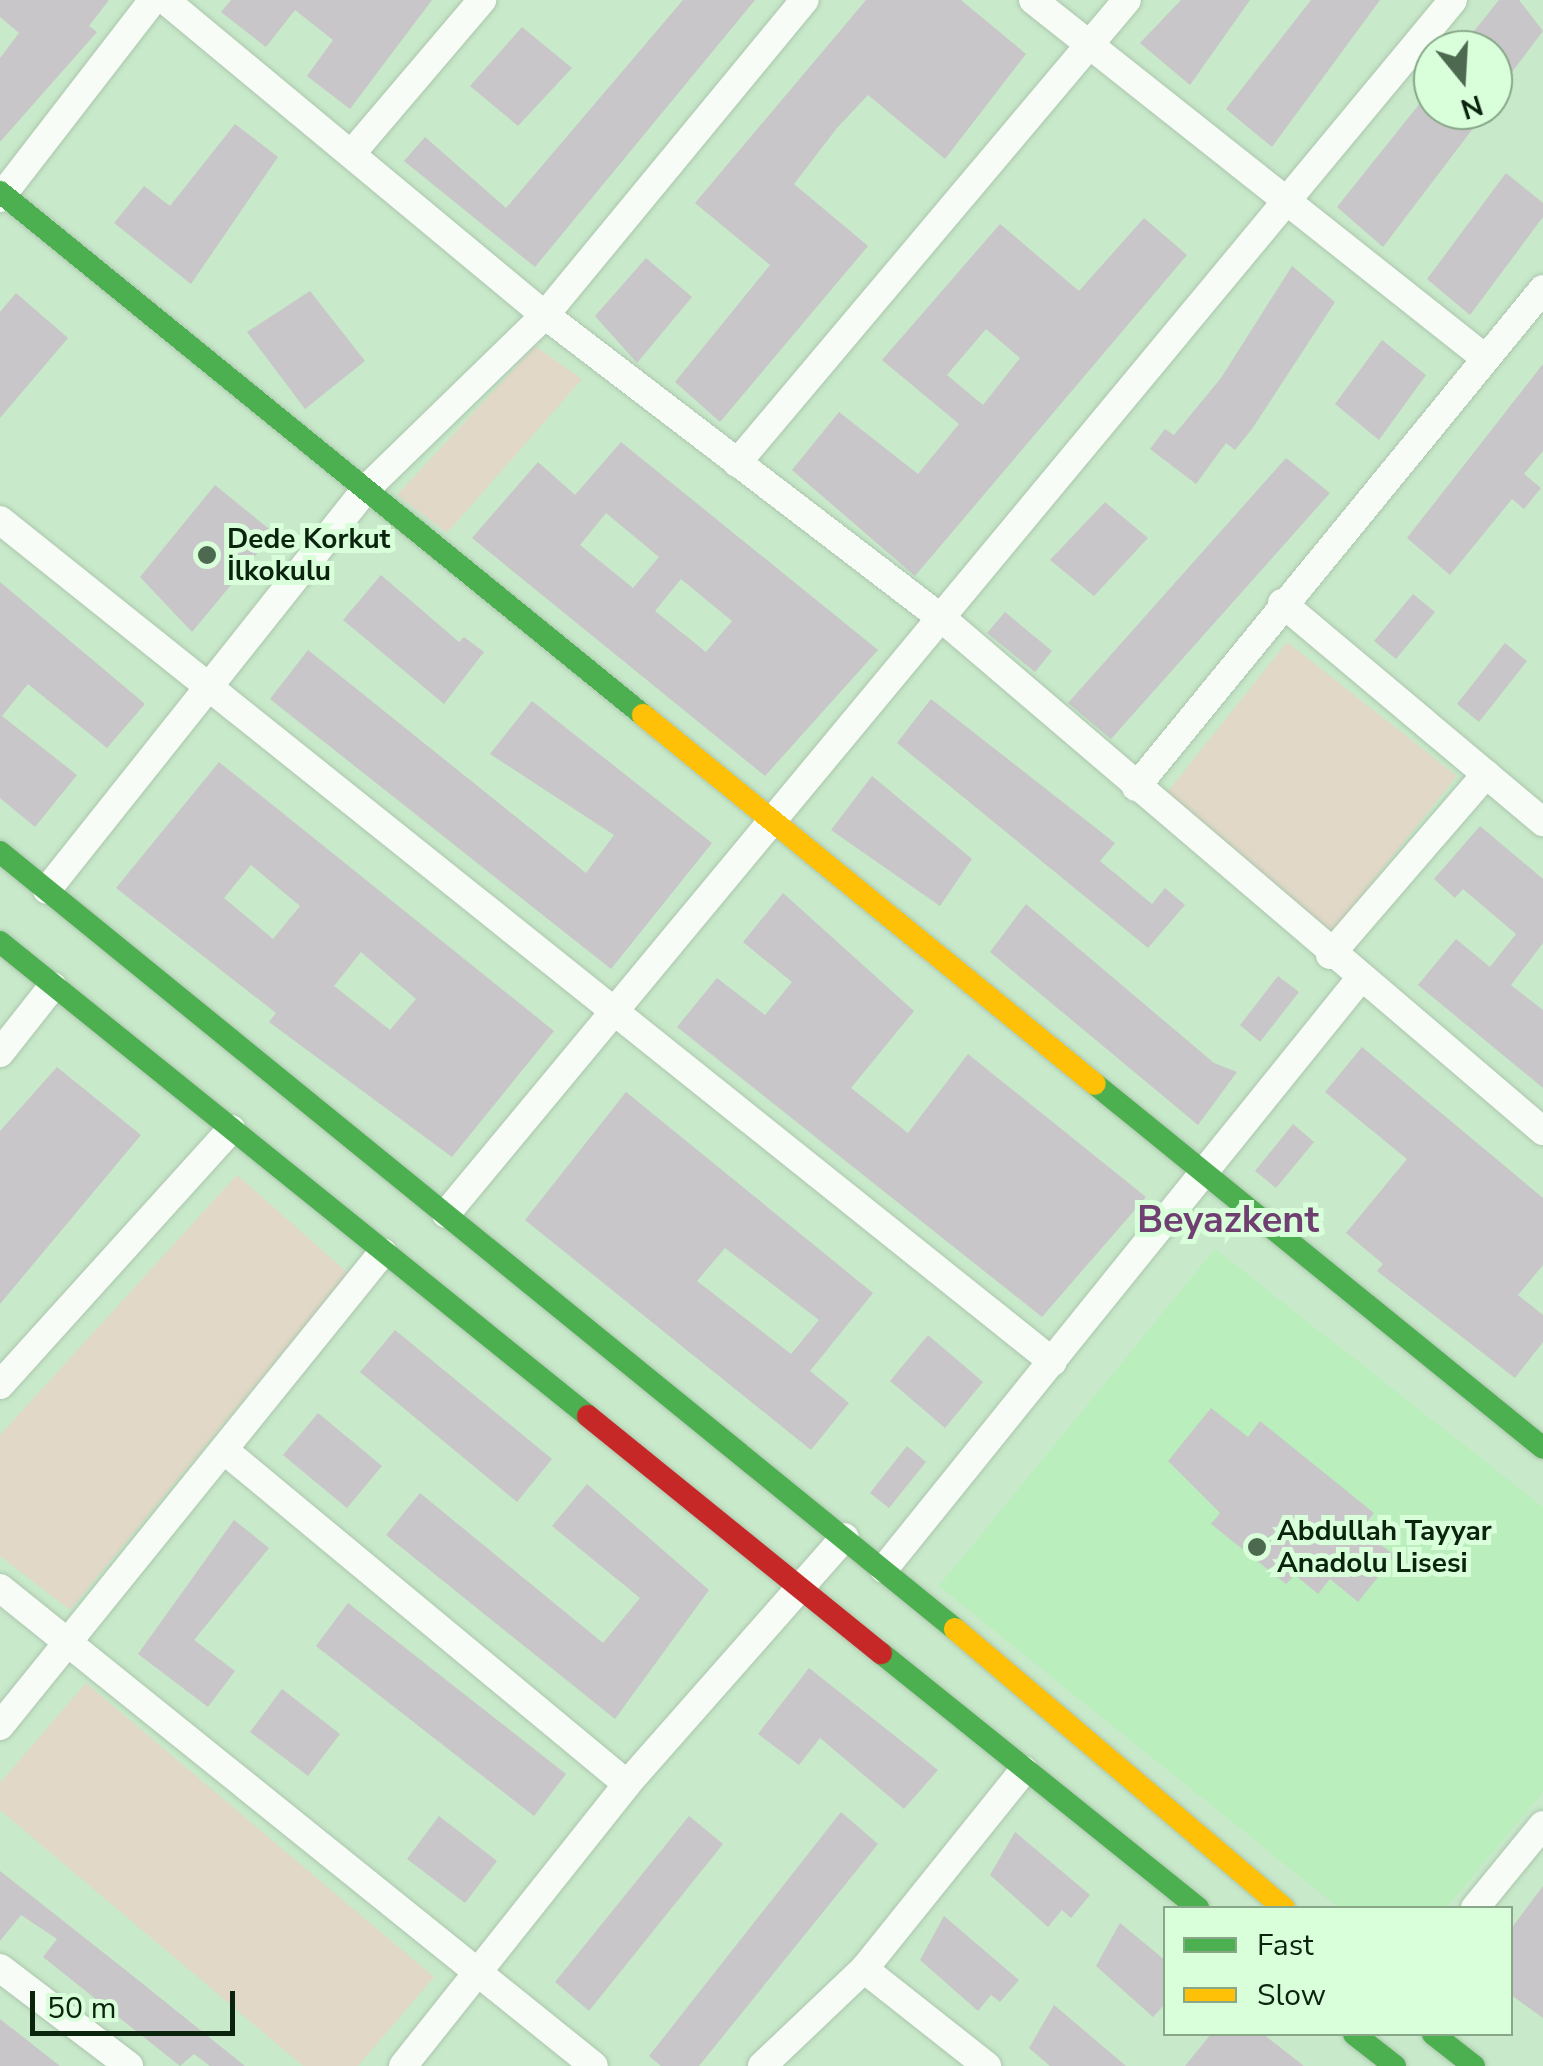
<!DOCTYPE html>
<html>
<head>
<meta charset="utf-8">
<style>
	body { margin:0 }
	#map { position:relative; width:1543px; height:2066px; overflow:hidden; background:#c8e9ca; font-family:"Nunito Sans",sans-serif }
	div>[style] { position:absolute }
	.built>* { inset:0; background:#baeebd }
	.green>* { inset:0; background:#e1d8c8 }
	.building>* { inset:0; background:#c8c6c9 }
	.roads { filter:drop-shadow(0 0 2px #acc6ad) drop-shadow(0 0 2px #acc6ad) }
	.street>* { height:28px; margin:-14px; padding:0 14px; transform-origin:14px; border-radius:14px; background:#f7fcf7 }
	.fast>* { height:22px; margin:-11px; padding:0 11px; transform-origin:11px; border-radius:11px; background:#4caf50 }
	.slow>* { height:22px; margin:-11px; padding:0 11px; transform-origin:11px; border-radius:11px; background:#ffc107 }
	.jam>* { height:22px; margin:-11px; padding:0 11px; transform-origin:11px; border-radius:11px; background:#c62828 }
	.dots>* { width:28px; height:28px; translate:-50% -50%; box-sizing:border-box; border:5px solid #d9feda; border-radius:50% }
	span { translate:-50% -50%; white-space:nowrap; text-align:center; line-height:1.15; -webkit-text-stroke:10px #d9feda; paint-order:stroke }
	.poi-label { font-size:28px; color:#0b240e; font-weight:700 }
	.left { translate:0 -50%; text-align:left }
	.district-label { font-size:38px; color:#703f72; font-weight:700 }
	.legend { position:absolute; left:1163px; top:1906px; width:350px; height:130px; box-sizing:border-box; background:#d9feda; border:2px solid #87a788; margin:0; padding:12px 18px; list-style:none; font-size:30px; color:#0b240e }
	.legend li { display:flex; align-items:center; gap:20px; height:50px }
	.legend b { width:50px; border:2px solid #87a788 }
	.north { position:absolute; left:1413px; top:30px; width:100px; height:100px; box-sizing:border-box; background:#d9feda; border:2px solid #87a788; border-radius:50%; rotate:162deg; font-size:28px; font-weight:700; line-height:40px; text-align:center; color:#0b240e }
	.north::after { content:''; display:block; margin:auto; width:35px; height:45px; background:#4d6950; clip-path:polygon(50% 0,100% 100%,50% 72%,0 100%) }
	.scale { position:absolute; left:30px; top:1991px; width:205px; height:45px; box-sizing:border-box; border:5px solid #0b240e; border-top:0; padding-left:12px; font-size:30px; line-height:35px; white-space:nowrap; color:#0b240e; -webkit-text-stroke:8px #d9feda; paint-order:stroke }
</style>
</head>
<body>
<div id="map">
	<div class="built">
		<div style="clip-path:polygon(1215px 1249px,1543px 1507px,1543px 1792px,1446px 1908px,1339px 1908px,939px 1586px)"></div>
	</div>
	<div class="green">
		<div style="clip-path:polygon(535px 346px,582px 379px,447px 533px,397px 495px)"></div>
		<div style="clip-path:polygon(1287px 642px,1457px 776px,1331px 933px,1162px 799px)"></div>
		<div style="clip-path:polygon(237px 1175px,348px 1273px,70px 1610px,0 1556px,0 1435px)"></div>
		<div style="clip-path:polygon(86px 1683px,434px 1977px,358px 2066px,303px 2066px,0 1810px,0 1783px)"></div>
	</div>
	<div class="building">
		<div style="clip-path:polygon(0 0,109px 0,89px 26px,97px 32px,0 142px,0 58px,19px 33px,0 17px)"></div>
		<div style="clip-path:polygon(231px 0,432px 0,350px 109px,307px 76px,333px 40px,295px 10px,266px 47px,221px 12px)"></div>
		<div style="clip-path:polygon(683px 0,755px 0,535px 267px,404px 161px,425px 137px,506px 208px)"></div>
		<div style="clip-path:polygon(866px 0,961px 0,1026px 54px,945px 159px,868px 95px,837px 128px,794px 184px,868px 246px,720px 422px,675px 382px,770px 265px,695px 203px)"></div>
		<div style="clip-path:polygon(1181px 0,1250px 0,1190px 85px,1140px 43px)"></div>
		<div style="clip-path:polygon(1311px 0,1380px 0,1272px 147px,1226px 109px)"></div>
		<div style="clip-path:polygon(1499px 0,1519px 0,1543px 31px,1493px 97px,1493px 50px,1459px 50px)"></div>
		<div style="clip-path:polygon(522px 27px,572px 68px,518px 126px,470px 86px)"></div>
		<div style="clip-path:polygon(1433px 87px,1433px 110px,1487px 110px,1383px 247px,1337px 207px)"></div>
		<div style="clip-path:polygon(235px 124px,278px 157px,191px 284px,114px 223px,144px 186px,170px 206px)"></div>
		<div style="clip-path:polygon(1506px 173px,1543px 203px,1543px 217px,1470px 315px,1427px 279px)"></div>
		<div style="clip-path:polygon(evenodd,1144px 218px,1187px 255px,915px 576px,792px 470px,839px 412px,918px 474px,959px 424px,882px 360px,1000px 224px,1079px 291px,1144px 218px,986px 329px,1020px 358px,983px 405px,947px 375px,986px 329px)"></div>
		<div style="clip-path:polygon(646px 258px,692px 297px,637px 363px,595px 316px)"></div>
		<div style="clip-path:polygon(1292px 266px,1335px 302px,1252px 429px,1235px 450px,1226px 443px,1196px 484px,1150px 449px,1165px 429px,1174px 435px,1221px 378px)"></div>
		<div style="clip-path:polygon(310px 291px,365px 361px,305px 409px,247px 332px)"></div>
		<div style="clip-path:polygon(16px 293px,68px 338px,0 418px,0 312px)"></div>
		<div style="clip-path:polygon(1382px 340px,1426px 375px,1379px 440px,1335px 404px)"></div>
		<div style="clip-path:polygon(1543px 364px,1543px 451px,1524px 474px,1541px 488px,1524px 509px,1512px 499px,1450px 575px,1407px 538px)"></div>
		<div style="clip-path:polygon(evenodd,621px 442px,878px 650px,765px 776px,472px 538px,538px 462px,575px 495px,621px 442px,606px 513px,659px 557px,633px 588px,580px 545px,606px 513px,621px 442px,681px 579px,732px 621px,706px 652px,655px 611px,681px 579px)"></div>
		<div style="clip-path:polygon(1286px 458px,1330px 493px,1111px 739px,1068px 703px)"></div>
		<div style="clip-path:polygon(215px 485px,274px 533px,192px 632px,140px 577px)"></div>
		<div style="clip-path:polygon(1105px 502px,1148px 538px,1094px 596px,1050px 560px)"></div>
		<div style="clip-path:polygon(381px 575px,459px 642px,464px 637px,484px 652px,444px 704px,343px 620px)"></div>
		<div style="clip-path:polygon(0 582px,145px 704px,107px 748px,28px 684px,2px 716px,77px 775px,35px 827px,0 798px)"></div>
		<div style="clip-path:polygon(1413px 594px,1435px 612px,1396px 659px,1374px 641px)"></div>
		<div style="clip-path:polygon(1005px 612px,1052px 651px,1035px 672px,987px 633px)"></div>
		<div style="clip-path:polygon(1505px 643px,1527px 661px,1479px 722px,1457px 704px)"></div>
		<div style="clip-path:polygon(308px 650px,586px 873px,614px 835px,490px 754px,532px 701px,712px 843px,611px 969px,270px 699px)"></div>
		<div style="clip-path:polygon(931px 699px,1115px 843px,1100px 861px,1152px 904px,1165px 888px,1185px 905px,1148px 948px,897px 743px)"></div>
		<div style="clip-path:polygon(evenodd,219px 762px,554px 1031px,452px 1157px,269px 1022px,276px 1013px,116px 888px,219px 762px,251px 865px,300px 906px,273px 939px,224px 898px,251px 865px,219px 762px,361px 952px,416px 999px,390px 1030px,334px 986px,361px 952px)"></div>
		<div style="clip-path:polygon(872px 776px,972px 859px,940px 906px,831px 830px)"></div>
		<div style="clip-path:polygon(1480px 826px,1543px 879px,1543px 943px,1511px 985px,1543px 1010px,1543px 1088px,1418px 985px,1456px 939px,1490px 967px,1516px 934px,1463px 889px,1455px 898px,1434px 879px)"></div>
		<div style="clip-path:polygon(783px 893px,914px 1011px,851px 1088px,908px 1133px,968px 1054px,1146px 1197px,1042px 1317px,677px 1027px,717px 978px,765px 1015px,792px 982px,743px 942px)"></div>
		<div style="clip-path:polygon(1026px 904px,1214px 1063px,1237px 1072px,1198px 1125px,990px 952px)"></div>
		<div style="clip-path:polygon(1278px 976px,1299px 992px,1260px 1042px,1240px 1025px)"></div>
		<div style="clip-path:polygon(1362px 1047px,1543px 1198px,1543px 1265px,1518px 1295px,1543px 1315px,1543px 1342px,1515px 1378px,1377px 1271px,1383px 1264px,1346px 1233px,1407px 1159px,1325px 1092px)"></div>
		<div style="clip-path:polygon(57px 1067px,141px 1135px,0 1304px,0 1131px)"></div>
		<div style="clip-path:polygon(evenodd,626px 1092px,873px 1293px,810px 1371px,849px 1403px,811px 1450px,525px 1220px,626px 1092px,725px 1248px,819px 1320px,791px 1354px,697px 1281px,725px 1248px)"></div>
		<div style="clip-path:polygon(1293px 1124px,1314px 1142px,1276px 1188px,1255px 1171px)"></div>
		<div style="clip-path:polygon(395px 1330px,552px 1459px,517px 1502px,360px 1372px)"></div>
		<div style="clip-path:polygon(928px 1335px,983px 1382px,945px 1428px,890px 1381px)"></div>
		<div style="clip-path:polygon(1211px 1408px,1248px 1437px,1260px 1421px,1374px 1513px,1361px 1529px,1395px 1556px,1358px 1602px,1330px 1579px,1318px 1594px,1295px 1575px,1286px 1584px,1211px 1524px,1220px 1513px,1168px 1461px)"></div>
		<div style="clip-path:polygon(318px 1413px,382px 1466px,347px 1508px,283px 1455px)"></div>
		<div style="clip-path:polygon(907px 1446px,926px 1462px,889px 1508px,870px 1493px)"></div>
		<div style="clip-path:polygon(587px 1484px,709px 1590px,615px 1719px,386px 1535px,420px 1493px,603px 1643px,640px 1598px,552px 1526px)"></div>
		<div style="clip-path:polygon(234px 1520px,269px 1548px,194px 1640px,235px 1671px,208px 1707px,138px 1654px)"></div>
		<div style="clip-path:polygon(348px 1603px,566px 1774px,534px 1816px,316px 1646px)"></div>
		<div style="clip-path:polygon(809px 1668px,938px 1770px,904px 1809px,820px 1738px,799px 1765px,758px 1734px)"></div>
		<div style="clip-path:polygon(282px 1689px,340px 1734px,308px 1776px,250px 1732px)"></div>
		<div style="clip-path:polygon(841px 1812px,878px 1844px,699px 2066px,661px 2066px,649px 2056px)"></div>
		<div style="clip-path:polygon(439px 1816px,497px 1861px,465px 1903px,407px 1859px)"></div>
		<div style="clip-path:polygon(689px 1816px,723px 1844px,589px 2011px,555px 1982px)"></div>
		<div style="clip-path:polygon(1015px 1832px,1090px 1895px,1071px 1918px,1062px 1910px,1048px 1927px,990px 1875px)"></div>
		<div style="clip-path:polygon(0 1871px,128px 1972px,245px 2066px,210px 2066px,194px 2054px,180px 2066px,43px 1957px,57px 1939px,21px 1915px,0 1941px)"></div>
		<div style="clip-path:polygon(1543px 1886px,1543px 2018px,1510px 1994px,1510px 1930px)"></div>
		<div style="clip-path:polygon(944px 1916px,1019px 1980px,1000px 2002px,991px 1995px,978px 2011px,920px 1960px)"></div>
		<div style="clip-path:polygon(1120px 1923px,1166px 1961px,1166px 2003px,1153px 2017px,1096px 1966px)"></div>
		<div style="clip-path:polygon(1054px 2005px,1126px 2066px,1050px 2066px,1029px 2048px)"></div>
		<div style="clip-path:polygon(0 2019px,60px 2066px,0 2066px)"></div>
		<div style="clip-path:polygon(1211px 2034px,1263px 2034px,1304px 2066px,1185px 2066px)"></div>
	</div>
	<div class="roads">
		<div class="street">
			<div style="left:165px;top:0;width:494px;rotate:39.7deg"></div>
			<div style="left:545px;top:315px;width:504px;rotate:37.42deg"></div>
			<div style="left:945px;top:621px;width:786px;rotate:40.46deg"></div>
			<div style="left:1033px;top:0;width:577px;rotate:38.38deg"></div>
			<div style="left:352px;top:153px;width:201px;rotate:-49.6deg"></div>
			<div style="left:0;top:198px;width:250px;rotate:-52.3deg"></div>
			<div style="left:737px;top:463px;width:605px;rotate:-49.89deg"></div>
			<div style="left:0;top:520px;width:1348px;rotate:38.65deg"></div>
			<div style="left:1282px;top:603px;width:341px;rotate:40deg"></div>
			<div style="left:1136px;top:787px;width:643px;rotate:-50.74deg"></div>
			<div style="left:47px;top:890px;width:512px;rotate:-51.5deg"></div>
			<div style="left:366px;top:489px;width:250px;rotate:-44.2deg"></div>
			<div style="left:545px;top:315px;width:408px;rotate:-50.5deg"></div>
			<div style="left:1330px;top:955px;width:239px;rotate:-49.2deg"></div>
			<div style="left:0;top:1053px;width:85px;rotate:-51.7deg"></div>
			<div style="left:446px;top:1214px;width:1577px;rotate:-50.32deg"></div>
			<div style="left:0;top:1385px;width:345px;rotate:-47.9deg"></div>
			<div style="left:224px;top:1450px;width:523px;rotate:39.65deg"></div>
			<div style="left:884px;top:1569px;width:757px;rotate:-51.12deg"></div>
			<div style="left:0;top:1588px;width:762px;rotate:38.82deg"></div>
			<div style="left:0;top:1726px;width:609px;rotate:-51.06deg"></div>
			<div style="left:1475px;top:1908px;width:107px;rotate:-50.7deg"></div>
			<div style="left:0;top:1968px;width:162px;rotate:37.2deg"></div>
			<div style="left:864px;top:1969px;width:157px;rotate:38.3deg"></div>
			<div style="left:403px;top:2066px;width:360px;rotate:-51.5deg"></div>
			<div style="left:627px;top:1784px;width:329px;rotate:-48.6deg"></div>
			<div style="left:762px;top:2066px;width:141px;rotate:-43.6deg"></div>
			<div style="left:864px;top:1969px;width:255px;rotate:-51.2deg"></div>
		</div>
		<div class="fast">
			<div style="left:0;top:192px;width:829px;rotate:39.12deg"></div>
			<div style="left:0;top:852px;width:1231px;rotate:39.13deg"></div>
			<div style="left:0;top:942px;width:755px;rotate:38.87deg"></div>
			<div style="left:1095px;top:1084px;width:577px;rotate:39.09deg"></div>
			<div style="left:881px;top:1653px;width:407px;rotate:38.8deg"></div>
			<div style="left:1354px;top:2034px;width:52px;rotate:38deg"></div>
			<div style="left:1433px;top:2034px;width:52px;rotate:38deg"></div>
		</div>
		<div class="slow">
			<div style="left:643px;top:715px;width:583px;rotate:39.23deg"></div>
			<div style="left:955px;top:1629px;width:431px;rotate:40.3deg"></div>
		</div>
		<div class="jam">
			<div style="left:588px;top:1416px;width:377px;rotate:39deg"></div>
		</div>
	</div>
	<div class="dots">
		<div style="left:207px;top:555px;background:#4d6950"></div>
		<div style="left:1257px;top:1547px;background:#4d6950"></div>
	</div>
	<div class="poi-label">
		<span class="left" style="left:227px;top:555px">Dede Korkut<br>İlkokulu</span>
		<span class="left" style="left:1277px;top:1547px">Abdullah Tayyar<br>Anadolu Lisesi</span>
	</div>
	<div class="district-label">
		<span style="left:1228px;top:1220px">Beyazkent</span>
	</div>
	<ul class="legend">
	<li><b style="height:12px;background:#4caf50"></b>Fast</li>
	<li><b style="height:12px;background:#ffc107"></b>Slow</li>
	</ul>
	<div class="north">N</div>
	<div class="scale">50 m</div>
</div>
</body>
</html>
